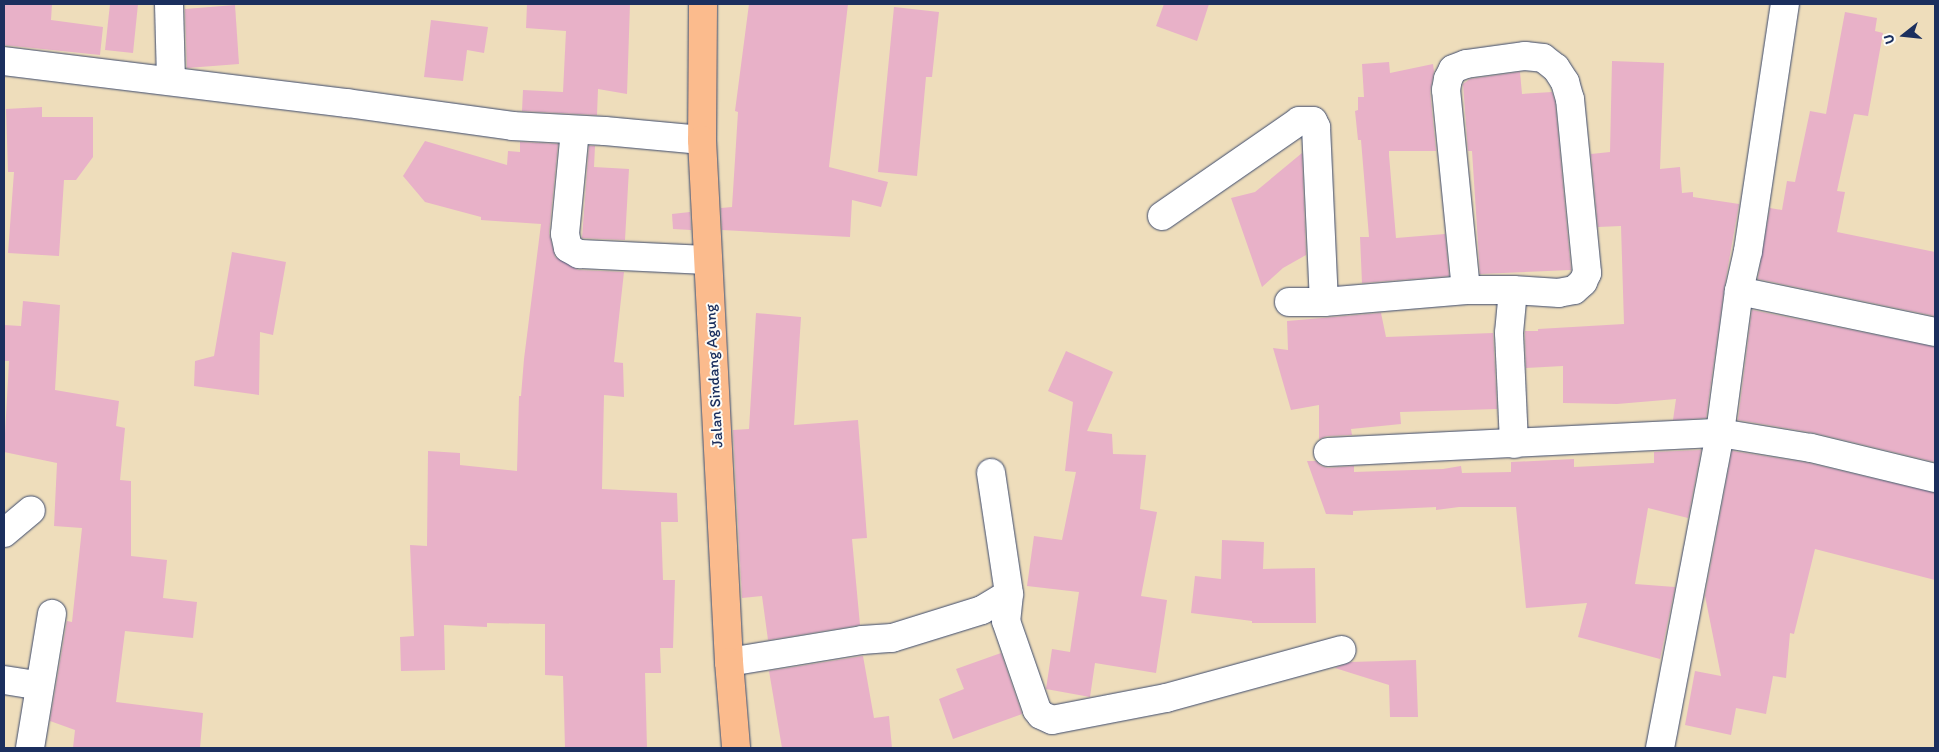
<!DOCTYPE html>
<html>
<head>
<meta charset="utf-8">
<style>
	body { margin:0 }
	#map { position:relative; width:1939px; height:752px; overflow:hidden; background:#edb; font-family:Itim,sans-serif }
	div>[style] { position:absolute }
	.building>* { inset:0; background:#e8b1c8 }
	.roads { filter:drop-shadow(0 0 1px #3b496c) drop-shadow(0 0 1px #3b496c) }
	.minor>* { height:28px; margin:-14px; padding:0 14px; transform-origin:14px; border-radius:14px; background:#fff }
	.primary>* { height:28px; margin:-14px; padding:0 14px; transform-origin:14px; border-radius:14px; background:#fbbb8d }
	span { translate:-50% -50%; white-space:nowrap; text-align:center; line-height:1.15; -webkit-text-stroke:4px #fdfcf7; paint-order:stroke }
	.street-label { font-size:16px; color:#1b2f5e }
	.frame { position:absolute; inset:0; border:5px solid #1b2f5e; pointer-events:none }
	.north { position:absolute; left:1879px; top:10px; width:50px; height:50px; -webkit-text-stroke:4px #fdfcf7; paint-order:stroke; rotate:254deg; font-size:14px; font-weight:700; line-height:20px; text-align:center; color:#1b2f5e }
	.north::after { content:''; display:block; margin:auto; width:18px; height:22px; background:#1b2f5e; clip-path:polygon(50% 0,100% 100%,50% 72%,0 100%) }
</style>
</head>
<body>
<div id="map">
	<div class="building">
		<div style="clip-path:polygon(4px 4px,52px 4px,51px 20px,103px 27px,100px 55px,4px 45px)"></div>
		<div style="clip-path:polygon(110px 4px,138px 4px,133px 53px,105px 50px)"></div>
		<div style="clip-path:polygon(527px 4px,630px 4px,627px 94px,598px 89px,597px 115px,522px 111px,523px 90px,563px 92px,566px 31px,526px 28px)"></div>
		<div style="clip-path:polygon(749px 4px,848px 4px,829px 167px,888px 182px,881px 207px,852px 200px,850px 237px,722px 230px,721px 208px,732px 207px,738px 112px,735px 111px)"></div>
		<div style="clip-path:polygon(1164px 4px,1209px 4px,1197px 41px,1156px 26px)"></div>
		<div style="clip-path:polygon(235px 5px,239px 64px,187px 68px,185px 9px)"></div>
		<div style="clip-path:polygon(894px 7px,939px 12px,932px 77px,926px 77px,917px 176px,878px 172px)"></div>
		<div style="clip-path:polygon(1845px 12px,1877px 18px,1875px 31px,1883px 33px,1868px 116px,1854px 114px,1837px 191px,1845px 192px,1837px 232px,1935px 252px,1935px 316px,1758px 279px,1770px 208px,1782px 210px,1787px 181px,1795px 182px,1810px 111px,1826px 114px)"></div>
		<div style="clip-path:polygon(431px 20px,488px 27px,484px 53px,467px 50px,463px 81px,424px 77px)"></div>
		<div style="clip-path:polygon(1612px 61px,1664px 63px,1660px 169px,1680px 167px,1682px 193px,1693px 192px,1693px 197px,1739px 204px,1724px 289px,1706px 418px,1673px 420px,1676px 399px,1617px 404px,1563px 403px,1563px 366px,1526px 368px,1525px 331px,1538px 331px,1538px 329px,1624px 324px,1621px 226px,1598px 227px,1591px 154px,1610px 152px)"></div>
		<div style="clip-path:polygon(1389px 62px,1390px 73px,1433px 64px,1434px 71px,1430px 92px,1436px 151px,1389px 151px,1389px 155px,1396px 238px,1445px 234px,1449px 276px,1362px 283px,1360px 237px,1369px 237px,1361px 140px,1358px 140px,1355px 111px,1358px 110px,1358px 97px,1364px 97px,1362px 64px)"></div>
		<div style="clip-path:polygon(1520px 72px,1522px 94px,1552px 92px,1555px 102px,1571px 270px,1480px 274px,1472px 151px,1468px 151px,1463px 84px,1470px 79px)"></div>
		<div style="clip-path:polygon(42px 107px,42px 117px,93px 117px,93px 157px,76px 180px,64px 180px,59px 256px,8px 253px,14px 172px,8px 172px,6px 109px)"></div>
		<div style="clip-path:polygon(425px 141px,507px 165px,508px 151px,520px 152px,520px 142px,558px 144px,549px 233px,555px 257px,578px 270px,624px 272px,614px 362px,623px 363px,624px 397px,604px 395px,602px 489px,677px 493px,678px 522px,661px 522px,663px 580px,675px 580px,673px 648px,660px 648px,661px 673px,645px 673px,647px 748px,565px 748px,563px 676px,545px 675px,545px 624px,487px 623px,487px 627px,444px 625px,445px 670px,401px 671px,400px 637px,414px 636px,410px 545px,427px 546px,428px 451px,460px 453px,460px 465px,517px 471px,519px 396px,521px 396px,524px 359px,541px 224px,481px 220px,481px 217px,425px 202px,403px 176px)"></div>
		<div style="clip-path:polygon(589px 146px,595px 146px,594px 167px,629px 169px,625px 240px,582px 238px)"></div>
		<div style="clip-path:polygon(1302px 153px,1306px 255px,1283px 268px,1262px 287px,1231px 198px,1255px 192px)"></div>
		<div style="clip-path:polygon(690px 212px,691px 230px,673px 229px,672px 214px)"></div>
		<div style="clip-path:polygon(232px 252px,286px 262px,273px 335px,260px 332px,259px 395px,194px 386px,195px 361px,214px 356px)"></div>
		<div style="clip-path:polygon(23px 301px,60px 305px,55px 390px,119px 401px,116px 426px,125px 428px,120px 480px,131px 481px,131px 556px,167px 560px,163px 598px,197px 602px,193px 638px,125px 631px,116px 702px,203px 713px,200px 748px,73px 748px,75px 730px,50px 721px,67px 621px,72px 622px,82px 528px,54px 526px,57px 463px,4px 452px,9px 361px,4px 361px,4px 325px,21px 326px)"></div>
		<div style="clip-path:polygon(1752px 310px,1935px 347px,1935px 462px,1815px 433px,1738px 420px)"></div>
		<div style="clip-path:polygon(756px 313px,801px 317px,794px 425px,858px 420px,867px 538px,852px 539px,860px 625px,768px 640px,762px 596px,742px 598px,733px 430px,749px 429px)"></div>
		<div style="clip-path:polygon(1381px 313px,1386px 337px,1493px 333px,1497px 409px,1400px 412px,1401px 424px,1351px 429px,1352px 435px,1327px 436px,1319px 439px,1319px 405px,1291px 410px,1273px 348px,1288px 350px,1287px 321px)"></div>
		<div style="clip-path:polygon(1066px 351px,1113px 372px,1087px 431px,1112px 434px,1113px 454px,1146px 455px,1140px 509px,1157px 512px,1141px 596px,1167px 600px,1156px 673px,1095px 663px,1090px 697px,1046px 689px,1052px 649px,1070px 652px,1079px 592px,1027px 586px,1034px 536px,1062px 540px,1076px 472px,1065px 471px,1073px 402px,1048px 391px)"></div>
		<div style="clip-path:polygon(1701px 450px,1688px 518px,1648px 508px,1635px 584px,1675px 587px,1660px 659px,1578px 637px,1587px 603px,1526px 608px,1516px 507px,1459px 507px,1436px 510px,1436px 507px,1353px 511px,1353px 515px,1326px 514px,1307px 461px,1316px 461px,1321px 466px,1328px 468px,1354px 466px,1354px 472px,1443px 469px,1461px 466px,1462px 473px,1511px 472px,1511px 462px,1574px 459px,1574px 467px,1654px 463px,1654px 452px)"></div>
		<div style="clip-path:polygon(1732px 451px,1808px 463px,1935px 493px,1935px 580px,1815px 549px,1794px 634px,1790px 633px,1786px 678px,1773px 676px,1766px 714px,1736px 708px,1731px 735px,1685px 725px,1695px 671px,1721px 676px,1705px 596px)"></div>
		<div style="clip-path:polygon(1222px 540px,1264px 542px,1263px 569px,1315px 568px,1316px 623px,1252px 623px,1252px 621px,1191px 613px,1195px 576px,1221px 579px)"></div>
		<div style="clip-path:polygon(1001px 653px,1022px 714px,953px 739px,939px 699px,964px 689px,956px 669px)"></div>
		<div style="clip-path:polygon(863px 656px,874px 718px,889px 716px,892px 748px,782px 748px,769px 671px)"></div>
		<div style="clip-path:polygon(1416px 660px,1418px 717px,1390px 717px,1389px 685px,1335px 668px,1351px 662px)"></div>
	</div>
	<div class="roads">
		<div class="minor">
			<div style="left:169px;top:4px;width:77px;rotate:88.5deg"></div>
			<div style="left:4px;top:61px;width:346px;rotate:7deg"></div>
			<div style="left:347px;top:103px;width:167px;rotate:7.9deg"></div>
			<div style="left:512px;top:126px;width:93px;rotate:3.1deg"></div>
			<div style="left:605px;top:131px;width:97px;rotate:5.3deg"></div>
			<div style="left:575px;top:130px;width:104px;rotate:95.5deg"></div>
			<div style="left:565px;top:234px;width:14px;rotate:78deg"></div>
			<div style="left:568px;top:248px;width:13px;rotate:29deg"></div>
			<div style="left:579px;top:254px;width:129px;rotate:2.7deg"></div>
			<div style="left:1162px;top:216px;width:167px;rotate:-34.7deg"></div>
			<div style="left:1299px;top:121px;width:14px"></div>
			<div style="left:1313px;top:121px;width:7px;rotate:63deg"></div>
			<div style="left:1316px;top:127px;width:175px;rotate:87.4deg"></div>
			<div style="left:1466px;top:290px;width:201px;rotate:-95.7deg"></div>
			<div style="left:1446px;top:90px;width:11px;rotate:-80deg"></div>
			<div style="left:1448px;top:79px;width:11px;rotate:-63deg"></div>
			<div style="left:1453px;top:69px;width:14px;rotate:-21deg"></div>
			<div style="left:1466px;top:64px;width:60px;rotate:-7.7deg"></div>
			<div style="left:1525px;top:56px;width:18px;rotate:6deg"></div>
			<div style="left:1543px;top:58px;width:16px;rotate:38deg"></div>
			<div style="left:1556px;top:68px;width:17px;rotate:57deg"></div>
			<div style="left:1565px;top:82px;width:18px;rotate:74deg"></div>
			<div style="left:1570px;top:99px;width:175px;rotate:84.4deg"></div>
			<div style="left:1587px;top:273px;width:10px;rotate:114deg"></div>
			<div style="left:1583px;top:282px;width:12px;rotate:138deg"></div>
			<div style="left:1574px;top:290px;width:15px;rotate:169deg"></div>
			<div style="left:1559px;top:293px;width:46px;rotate:-176.3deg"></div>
			<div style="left:1739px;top:291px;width:200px;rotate:11.8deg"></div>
			<div style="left:1289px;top:302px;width:35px"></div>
			<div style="left:1324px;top:302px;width:143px;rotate:-4.8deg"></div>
			<div style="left:1466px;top:290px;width:47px"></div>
			<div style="left:1513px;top:290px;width:43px;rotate:95.3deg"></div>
			<div style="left:1509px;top:333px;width:111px;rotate:87.4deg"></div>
			<div style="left:1328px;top:452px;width:392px;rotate:-2.8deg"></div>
			<div style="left:1720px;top:433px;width:92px;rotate:9.4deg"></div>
			<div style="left:1811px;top:448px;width:128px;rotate:13.6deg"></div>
			<div style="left:991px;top:473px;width:122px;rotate:81.5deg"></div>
			<div style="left:4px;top:533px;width:35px;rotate:-40deg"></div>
			<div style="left:729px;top:662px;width:135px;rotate:-9.4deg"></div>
			<div style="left:862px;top:640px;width:30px;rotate:-4deg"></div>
			<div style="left:892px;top:638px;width:94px;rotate:-17.3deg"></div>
			<div style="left:982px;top:610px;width:31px;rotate:-31deg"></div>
			<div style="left:1009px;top:594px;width:27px;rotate:96deg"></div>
			<div style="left:1006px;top:621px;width:94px;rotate:70.8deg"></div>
			<div style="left:1037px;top:710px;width:6px;rotate:51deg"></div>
			<div style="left:1041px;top:715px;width:12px;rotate:24deg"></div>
			<div style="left:1052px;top:720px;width:116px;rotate:-10.9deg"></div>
			<div style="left:1166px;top:698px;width:182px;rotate:-15.3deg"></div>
			<div style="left:4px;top:680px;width:36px;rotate:9deg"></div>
			<div style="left:30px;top:748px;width:136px;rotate:-80.7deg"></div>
			<div style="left:1660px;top:748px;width:321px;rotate:-79.2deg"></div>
			<div style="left:1720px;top:433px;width:143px;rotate:-82.4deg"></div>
			<div style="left:1739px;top:291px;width:41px;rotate:-77.3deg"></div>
			<div style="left:1748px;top:251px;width:250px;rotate:-81.5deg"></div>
		</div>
		<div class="primary">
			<div style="left:703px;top:4px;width:136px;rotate:90.4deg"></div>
			<div style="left:702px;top:140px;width:523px;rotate:87.04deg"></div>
			<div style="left:729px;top:662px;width:86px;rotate:85.3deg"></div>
		</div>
	</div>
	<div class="street-label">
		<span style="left:714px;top:376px;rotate:-93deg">Jalan Sindang Agung</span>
	</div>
	<div class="frame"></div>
	<div class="north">U</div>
</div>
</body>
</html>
